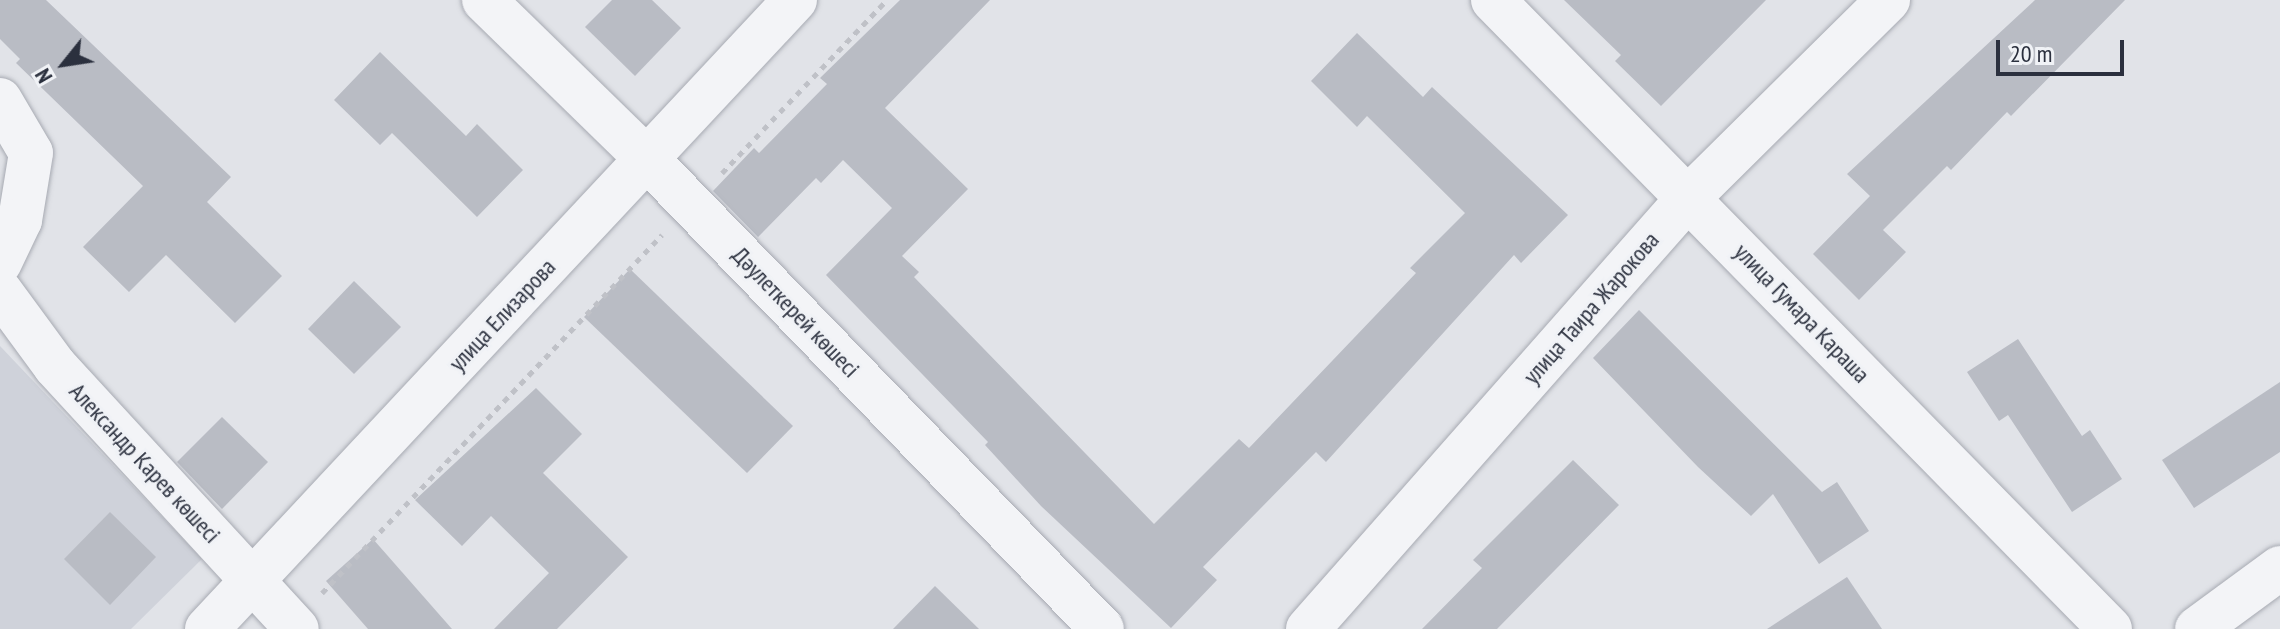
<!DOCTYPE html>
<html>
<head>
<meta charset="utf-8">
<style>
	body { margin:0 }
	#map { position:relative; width:2280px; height:629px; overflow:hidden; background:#e1e3e8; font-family:"PT Sans Narrow",sans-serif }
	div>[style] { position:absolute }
	.built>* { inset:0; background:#cfd2da }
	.building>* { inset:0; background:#b9bcc4 }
	.path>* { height:5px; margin-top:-2.5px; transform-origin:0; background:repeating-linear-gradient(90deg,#bfc1c7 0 6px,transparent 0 12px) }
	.roads { filter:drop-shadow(0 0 2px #a7aab2) drop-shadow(0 0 2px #a7aab2) }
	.minor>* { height:44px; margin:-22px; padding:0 22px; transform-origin:22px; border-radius:22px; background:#f3f4f7 }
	span { translate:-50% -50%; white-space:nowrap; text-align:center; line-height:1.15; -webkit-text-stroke:6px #f0f2f6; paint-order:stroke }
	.street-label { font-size:24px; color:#2b303e }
	.north { position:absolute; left:24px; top:24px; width:80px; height:80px; -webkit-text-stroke:6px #f0f2f6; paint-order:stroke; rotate:240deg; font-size:22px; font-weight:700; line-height:32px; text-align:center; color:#2b303e }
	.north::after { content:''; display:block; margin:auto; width:28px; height:36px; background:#2b303e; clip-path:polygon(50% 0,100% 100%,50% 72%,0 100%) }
	.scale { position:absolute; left:1996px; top:40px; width:128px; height:36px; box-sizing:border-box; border:4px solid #2b303e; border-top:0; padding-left:10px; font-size:24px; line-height:28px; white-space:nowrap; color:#2b303e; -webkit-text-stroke:6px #f0f2f6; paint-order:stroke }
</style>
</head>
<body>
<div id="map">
	<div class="built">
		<div style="clip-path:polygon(0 346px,202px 559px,131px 629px,0 629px)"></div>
	</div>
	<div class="building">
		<div style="clip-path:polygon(0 0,46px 0,231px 177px,207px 202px,282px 276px,235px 323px,166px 255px,129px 292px,83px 247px,143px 186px,16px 63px,20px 59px,0 39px)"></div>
		<div style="clip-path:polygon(612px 0,652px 0,681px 28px,635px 76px,585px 27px)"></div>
		<div style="clip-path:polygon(900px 0,990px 0,885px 108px,968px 189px,902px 256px,919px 272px,914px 277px,1154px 524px,1239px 439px,1249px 448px,1416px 273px,1410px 268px,1465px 213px,1367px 116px,1357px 127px,1311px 81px,1357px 33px,1423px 97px,1432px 87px,1568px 215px,1521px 263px,1514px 255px,1326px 462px,1316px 452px,1203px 567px,1217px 580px,1171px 628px,1041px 506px,985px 445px,988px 442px,826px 275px,892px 208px,843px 160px,821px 183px,816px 178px,758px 237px,713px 191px,754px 148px,759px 153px,827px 84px,820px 78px)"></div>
		<div style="clip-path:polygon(1564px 0,1766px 0,1661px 106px,1615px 61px,1621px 55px)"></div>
		<div style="clip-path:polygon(2035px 0,2125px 0,2011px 116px,2007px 112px,1951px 170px,1947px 166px,1883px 230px,1906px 252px,1859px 300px,1813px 254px,1870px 196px,1847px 174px)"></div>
		<div style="clip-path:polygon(380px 52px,466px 136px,477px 124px,523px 170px,477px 217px,392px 133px,380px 145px,334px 100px)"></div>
		<div style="clip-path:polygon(630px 269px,793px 426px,747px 473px,584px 317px)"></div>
		<div style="clip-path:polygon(354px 281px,401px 327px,354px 374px,308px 329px)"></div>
		<div style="clip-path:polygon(1639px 310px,1822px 492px,1837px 482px,1869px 531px,1819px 564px,1773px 494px,1751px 516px,1698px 467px,1593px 358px)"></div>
		<div style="clip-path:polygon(2018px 339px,2082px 436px,2090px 430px,2122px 479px,2072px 512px,2008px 415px,1999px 421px,1967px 372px)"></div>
		<div style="clip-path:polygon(2280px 382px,2280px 452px,2194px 508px,2162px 460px)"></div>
		<div style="clip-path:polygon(536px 388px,582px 434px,543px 473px,628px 557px,557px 629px,494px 629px,549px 573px,491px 516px,462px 546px,415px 500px)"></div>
		<div style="clip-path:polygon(222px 417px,268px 462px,222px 509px,177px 462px)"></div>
		<div style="clip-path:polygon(1573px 460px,1619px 505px,1497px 629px,1422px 629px,1482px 568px,1473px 560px)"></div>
		<div style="clip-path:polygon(110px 512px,156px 557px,110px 605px,64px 559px)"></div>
		<div style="clip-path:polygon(373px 539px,452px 629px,368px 629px,326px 581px)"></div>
		<div style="clip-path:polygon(1847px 577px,1882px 629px,1767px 629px)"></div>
		<div style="clip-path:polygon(935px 586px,979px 629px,893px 629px)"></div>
	</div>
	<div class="path">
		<div style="left:722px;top:173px;width:239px;rotate:-46.4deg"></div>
		<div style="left:322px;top:593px;width:494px;rotate:-46.5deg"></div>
	</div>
	<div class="roads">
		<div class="minor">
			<div style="left:484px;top:0;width:228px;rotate:44.3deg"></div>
			<div style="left:647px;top:159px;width:654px;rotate:45.93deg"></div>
			<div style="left:1493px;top:0;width:881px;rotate:45.55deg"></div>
			<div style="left:0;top:100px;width:61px;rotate:59.7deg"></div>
			<div style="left:31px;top:153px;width:68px;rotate:99.3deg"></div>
			<div style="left:20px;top:220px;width:47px;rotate:115.5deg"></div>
			<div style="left:0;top:291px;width:93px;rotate:53.7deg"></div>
			<div style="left:55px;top:366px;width:357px;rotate:47.4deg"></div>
			<div style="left:207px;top:629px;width:861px;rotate:-46.93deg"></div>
			<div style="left:1308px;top:629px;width:576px;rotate:-48.59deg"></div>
			<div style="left:1689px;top:197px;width:280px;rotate:-44.7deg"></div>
			<div style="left:2197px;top:629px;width:103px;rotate:-36.3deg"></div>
		</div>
	</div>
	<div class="street-label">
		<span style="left:1591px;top:308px;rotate:-49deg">улица Таира Жарокова</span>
		<span style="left:796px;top:312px;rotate:46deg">Дәулеткерей көшесі</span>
		<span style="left:1802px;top:313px;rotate:46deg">улица Гумара Караша</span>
		<span style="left:502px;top:315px;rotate:-47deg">улица Елизарова</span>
		<span style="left:145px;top:463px;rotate:47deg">Александр Карев көшесі</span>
	</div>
	<div class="north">N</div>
	<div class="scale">20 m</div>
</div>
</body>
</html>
